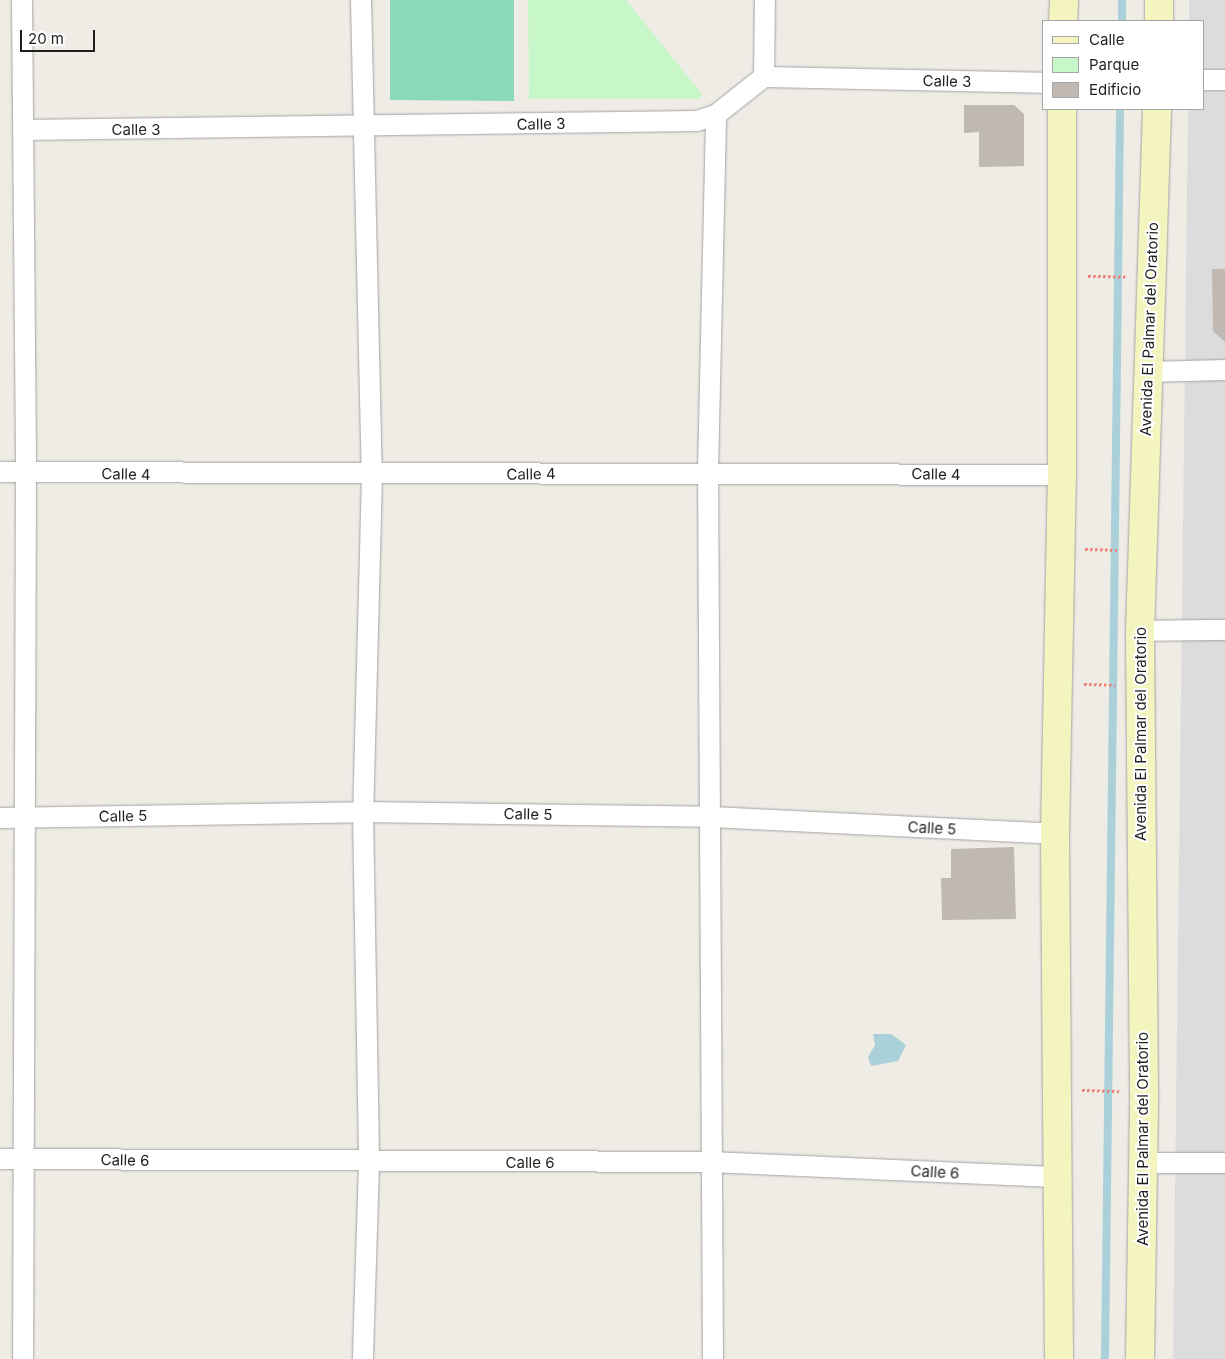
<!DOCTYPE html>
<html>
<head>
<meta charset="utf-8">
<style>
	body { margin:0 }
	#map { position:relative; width:1225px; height:1359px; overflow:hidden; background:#efece6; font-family:Inter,sans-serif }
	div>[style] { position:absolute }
	.residential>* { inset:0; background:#dddcdc }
	.park>* { inset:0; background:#c7f6c9 }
	.pitch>* { inset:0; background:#8ad9b8 }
	.water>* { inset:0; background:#aad1da }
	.stream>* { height:8px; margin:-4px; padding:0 4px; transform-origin:4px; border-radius:4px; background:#aad1da }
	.building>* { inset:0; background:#c0b8b3 }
	.path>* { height:3px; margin-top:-1.5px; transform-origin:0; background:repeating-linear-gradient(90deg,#f07f76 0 2.5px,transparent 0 5px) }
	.roads { filter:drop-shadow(0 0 1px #a3a3a3) drop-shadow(0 0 1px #a3a3a3) }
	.street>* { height:20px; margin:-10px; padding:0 10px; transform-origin:10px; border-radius:10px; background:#fff }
	.secondary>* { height:28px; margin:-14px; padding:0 14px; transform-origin:14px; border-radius:14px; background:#f4f5be }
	span { translate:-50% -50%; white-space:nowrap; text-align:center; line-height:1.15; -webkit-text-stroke:4px #fff; paint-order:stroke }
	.street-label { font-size:15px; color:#1f1f1f }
	.legend { position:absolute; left:1042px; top:20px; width:162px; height:90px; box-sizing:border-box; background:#fff; border:1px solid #a5a5a5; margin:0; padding:6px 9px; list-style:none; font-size:15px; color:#1f1f1f }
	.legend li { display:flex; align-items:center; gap:10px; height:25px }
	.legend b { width:25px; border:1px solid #a5a5a5 }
	.scale { position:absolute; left:20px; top:30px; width:75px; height:22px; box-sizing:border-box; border:2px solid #1f1f1f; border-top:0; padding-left:6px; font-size:15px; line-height:18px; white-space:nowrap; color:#1f1f1f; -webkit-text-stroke:4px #fff; paint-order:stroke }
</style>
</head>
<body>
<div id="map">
	<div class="residential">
		<div style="clip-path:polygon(1189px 0,1225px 0,1225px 1359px,1173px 1359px,1188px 109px,1204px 109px,1204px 21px,1189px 21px)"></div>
	</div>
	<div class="park">
		<div style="clip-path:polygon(528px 0,626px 0,702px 94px,699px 99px,529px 99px)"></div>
	</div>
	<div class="pitch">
		<div style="clip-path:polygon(390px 0,514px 0,514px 101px,390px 100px)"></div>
	</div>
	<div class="water">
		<div style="clip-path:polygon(873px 1034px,891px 1034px,906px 1045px,898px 1061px,871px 1066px,868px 1057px,875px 1045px)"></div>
	</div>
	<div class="stream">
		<div style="left:1122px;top:21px;width:21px;rotate:-90deg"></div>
		<div style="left:1105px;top:1359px;width:1250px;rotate:-89.31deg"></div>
	</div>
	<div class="building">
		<div style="clip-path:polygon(964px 105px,1014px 105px,1024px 114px,1024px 166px,979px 167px,979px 132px,964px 133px)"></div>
		<div style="clip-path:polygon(1212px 269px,1225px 269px,1225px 342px,1213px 331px)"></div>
		<div style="clip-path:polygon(1014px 847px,1016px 919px,942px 920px,941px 878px,951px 878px,951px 849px)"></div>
	</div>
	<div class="path">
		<div style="left:1088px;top:276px;width:39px;rotate:1deg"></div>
		<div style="left:1085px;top:549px;width:32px;rotate:2deg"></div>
		<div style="left:1084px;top:684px;width:31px;rotate:2deg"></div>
		<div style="left:1082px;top:1090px;width:37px;rotate:2deg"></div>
	</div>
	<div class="roads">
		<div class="street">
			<div style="left:22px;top:0;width:473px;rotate:89.5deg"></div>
			<div style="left:26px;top:473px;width:886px;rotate:90.19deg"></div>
			<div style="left:361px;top:0;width:476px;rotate:88.7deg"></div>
			<div style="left:372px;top:476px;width:336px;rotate:91.5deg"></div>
			<div style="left:363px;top:812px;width:352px;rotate:89deg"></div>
			<div style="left:369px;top:1164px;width:195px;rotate:91.8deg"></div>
			<div style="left:764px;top:77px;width:77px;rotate:-89.3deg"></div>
			<div style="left:1204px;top:80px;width:21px"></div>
			<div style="left:24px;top:130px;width:673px;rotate:-0.77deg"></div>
			<div style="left:697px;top:121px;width:20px;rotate:-18deg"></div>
			<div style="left:716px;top:115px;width:61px;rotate:-38.4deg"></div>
			<div style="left:764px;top:77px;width:280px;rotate:1.2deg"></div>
			<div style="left:1146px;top:372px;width:79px;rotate:-1.5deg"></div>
			<div style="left:0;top:472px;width:1062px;rotate:0.16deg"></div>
			<div style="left:1140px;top:631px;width:85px;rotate:-0.7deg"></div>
			<div style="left:0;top:818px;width:363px;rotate:-0.9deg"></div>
			<div style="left:363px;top:812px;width:348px;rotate:0.8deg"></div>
			<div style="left:711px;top:817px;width:344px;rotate:2.8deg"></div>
			<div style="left:0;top:1159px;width:710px;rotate:0.24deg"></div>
			<div style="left:710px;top:1162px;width:350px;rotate:2.5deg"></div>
			<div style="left:1143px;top:1163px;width:82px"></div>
			<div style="left:713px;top:1359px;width:887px;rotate:-90.32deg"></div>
			<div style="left:708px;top:472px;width:357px;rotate:-88.7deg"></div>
		</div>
		<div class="secondary">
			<div style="left:1063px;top:21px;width:21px;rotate:-87deg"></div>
			<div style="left:1159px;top:21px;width:21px;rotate:-90deg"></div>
			<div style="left:1059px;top:1359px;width:525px;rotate:-90.44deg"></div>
			<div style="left:1055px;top:834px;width:359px;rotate:-88.9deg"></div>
			<div style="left:1062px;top:475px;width:366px;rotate:-90deg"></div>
			<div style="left:1140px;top:1359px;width:266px;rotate:-89.1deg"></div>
			<div style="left:1144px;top:1093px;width:462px;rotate:-90.5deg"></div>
			<div style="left:1140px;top:631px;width:522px;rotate:-88.13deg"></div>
		</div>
	</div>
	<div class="street-label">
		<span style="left:947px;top:81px;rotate:1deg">Calle 3</span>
		<span style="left:541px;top:124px;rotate:-1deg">Calle 3</span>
		<span style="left:136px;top:130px">Calle 3</span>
		<span style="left:1149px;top:329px;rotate:-88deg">Avenida El Palmar del Oratorio</span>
		<span style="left:126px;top:474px;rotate:1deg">Calle 4</span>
		<span style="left:531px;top:474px;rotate:-1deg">Calle 4</span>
		<span style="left:936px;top:474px;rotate:1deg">Calle 4</span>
		<span style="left:1141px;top:734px;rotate:-90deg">Avenida El Palmar del Oratorio</span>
		<span style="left:528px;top:814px;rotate:1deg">Calle 5</span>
		<span style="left:123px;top:816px;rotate:-1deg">Calle 5</span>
		<span style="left:932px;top:828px;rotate:3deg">Calle 5</span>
		<span style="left:1143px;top:1139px;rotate:-90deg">Avenida El Palmar del Oratorio</span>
		<span style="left:125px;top:1160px;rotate:1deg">Calle 6</span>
		<span style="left:530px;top:1163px">Calle 6</span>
		<span style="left:935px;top:1172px;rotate:3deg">Calle 6</span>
	</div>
	<ul class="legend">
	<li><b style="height:6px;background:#f4f5be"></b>Calle</li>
	<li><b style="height:14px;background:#c7f6c9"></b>Parque</li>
	<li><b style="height:14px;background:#c0b8b3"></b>Edificio</li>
	</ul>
	<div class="scale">20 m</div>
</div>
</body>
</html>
